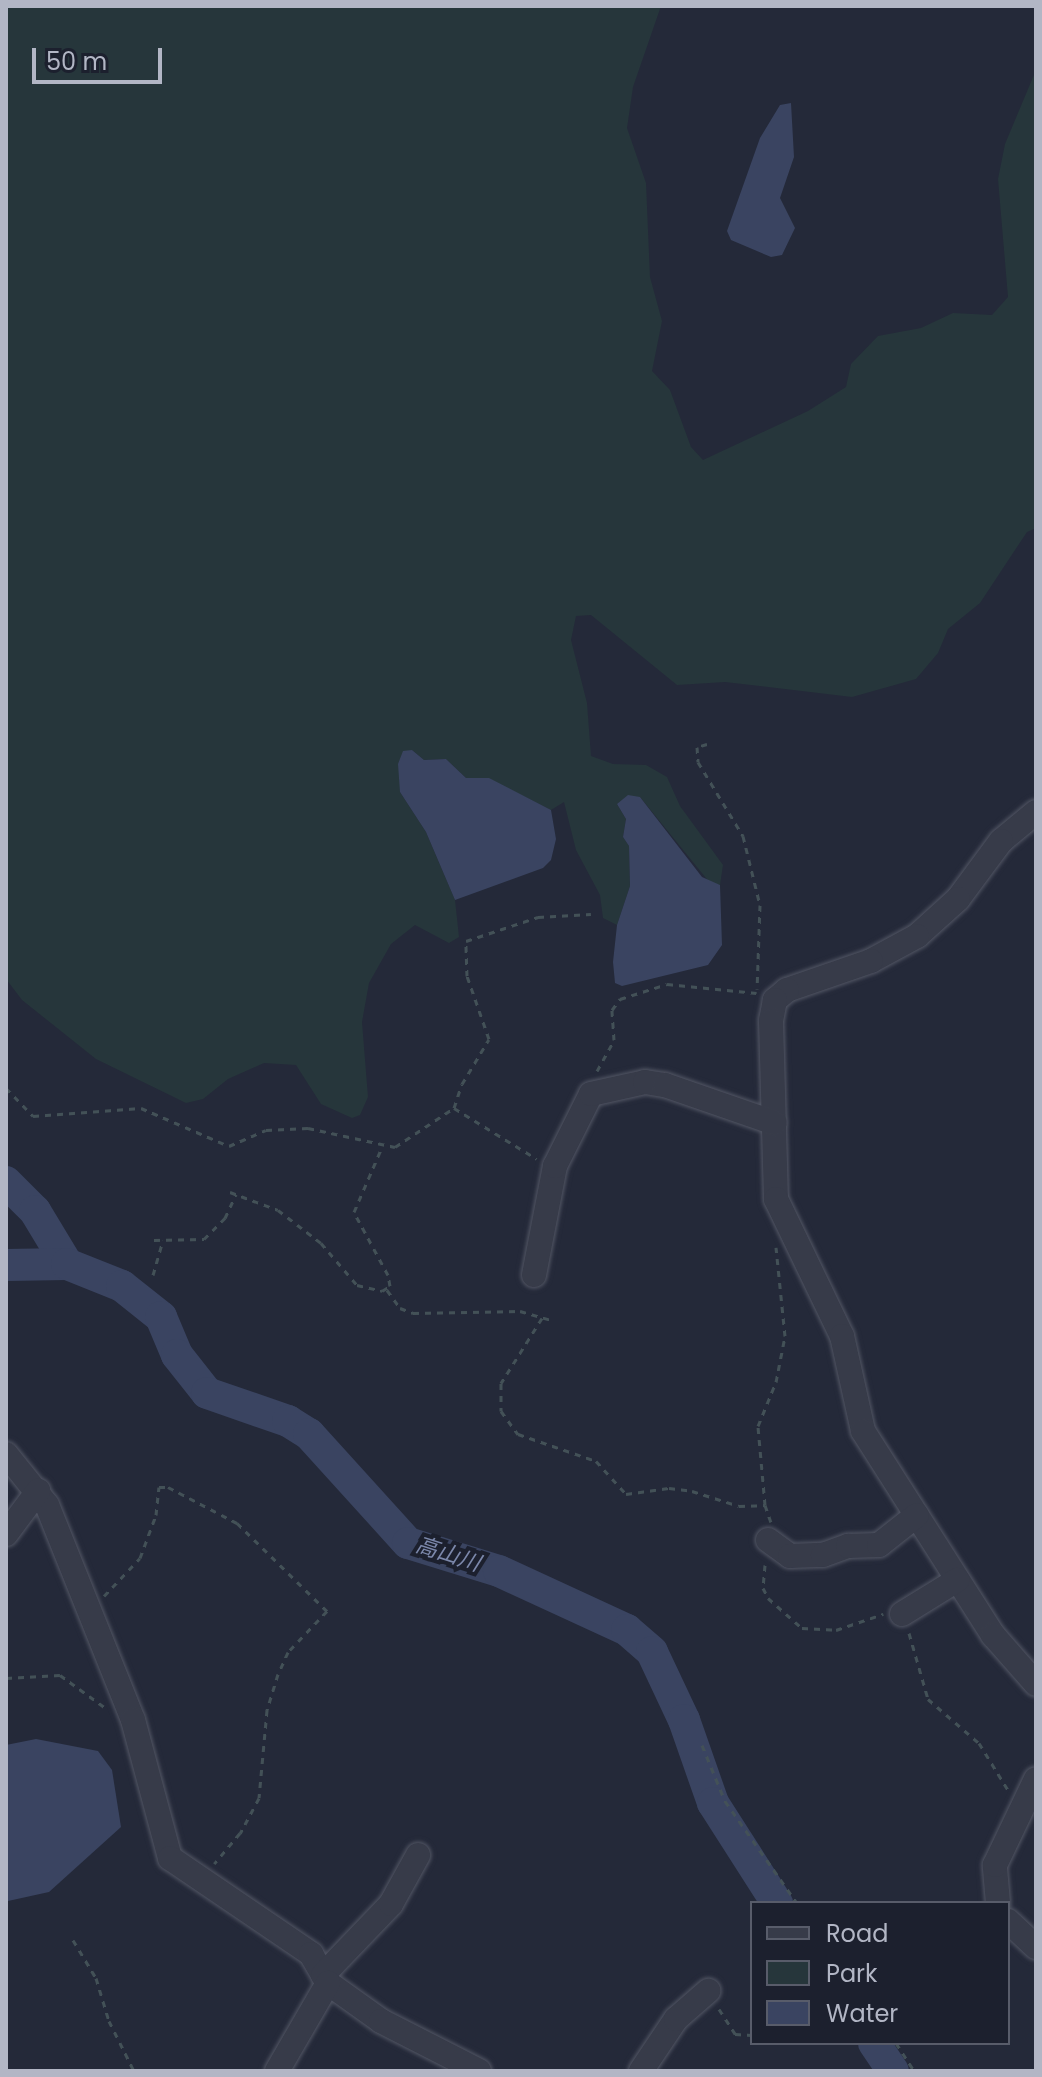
<!DOCTYPE html>
<html>
<head>
<meta charset="utf-8">
<style>
	body { margin:0 }
	#map { position:relative; width:1042px; height:2077px; overflow:hidden; background:#242939; font-family:Poppins,"Noto Sans JP",sans-serif }
	div>[style] { position:absolute }
	.green>* { inset:0; background:#26363b }
	.water>* { inset:0; background:#3a4461 }
	.river>* { height:32px; margin:-16px; padding:0 16px; transform-origin:16px; border-radius:16px; background:#3a4461 }
	.path>* { height:3px; margin-top:-1.5px; transform-origin:0; background:repeating-linear-gradient(90deg,#435157 0 6px,transparent 0 12px) }
	.roads { filter:drop-shadow(0 0 2px #525664) drop-shadow(0 0 2px #525664) }
	.minor>* { height:24px; margin:-12px; padding:0 12px; transform-origin:12px; border-radius:12px; background:#373b49 }
	span { translate:-50% -50%; white-space:nowrap; text-align:center; line-height:1.15; -webkit-text-stroke:8px #1c202e; paint-order:stroke }
	.water-label { font-size:22px; color:#7c88ab; font-style:italic }
	.frame { position:absolute; inset:0; border:8px solid #b2b6c5; pointer-events:none }
	.legend { position:absolute; left:750px; top:1901px; width:260px; height:144px; box-sizing:border-box; background:#1c202e; border:2px solid #585c6a; margin:0; padding:10px 14px; list-style:none; font-size:24px; color:#b2b6c5 }
	.legend li { display:flex; align-items:center; gap:16px; height:40px }
	.legend b { width:40px; border:2px solid #585c6a }
	.scale { position:absolute; left:32px; top:48px; width:130px; height:36px; box-sizing:border-box; border:4px solid #b2b6c5; border-top:0; padding-left:10px; font-size:24px; line-height:28px; white-space:nowrap; color:#b2b6c5; -webkit-text-stroke:6px #1c202e; paint-order:stroke }
</style>
</head>
<body>
<div id="map">
	<div class="green">
		<div style="clip-path:polygon(6px 6px,661px 6px,633px 87px,627px 128px,646px 183px,650px 277px,662px 321px,652px 371px,670px 390px,691px 447px,703px 460px,808px 411px,846px 387px,851px 364px,878px 336px,921px 328px,953px 313px,992px 315px,1008px 297px,998px 179px,1005px 144px,1036px 70px,1036px 528px,1027px 532px,980px 603px,948px 629px,938px 653px,916px 679px,852px 697px,725px 682px,677px 685px,591px 615px,576px 616px,571px 640px,587px 703px,591px 756px,613px 764px,646px 765px,667px 777px,680px 806px,723px 865px,720px 885px,710px 883px,640px 797px,617px 804px,626px 819px,623px 837px,629px 846px,630px 886px,617px 925px,603px 918px,600px 895px,576px 850px,564px 802px,551px 810px,489px 779px,466px 778px,446px 759px,424px 760px,412px 750px,400px 792px,426px 832px,455px 900px,459px 937px,449px 943px,415px 925px,391px 944px,369px 983px,362px 1022px,368px 1097px,360px 1115px,352px 1118px,321px 1104px,296px 1065px,264px 1063px,228px 1079px,203px 1099px,186px 1103px,96px 1059px,22px 1000px,6px 979px)"></div>
	</div>
	<div class="water">
		<div style="clip-path:polygon(791px 103px,794px 157px,780px 198px,795px 228px,782px 255px,771px 257px,731px 240px,727px 231px,760px 138px,780px 105px)"></div>
		<div style="clip-path:polygon(412px 750px,424px 760px,446px 759px,466px 778px,489px 778px,551px 810px,556px 839px,551px 860px,543px 868px,455px 900px,426px 832px,400px 792px,398px 764px,403px 751px)"></div>
		<div style="clip-path:polygon(628px 795px,640px 797px,702px 877px,720px 885px,722px 945px,708px 965px,622px 986px,615px 983px,613px 962px,617px 925px,630px 886px,629px 846px,623px 837px,626px 819px,617px 804px)"></div>
		<div style="clip-path:polygon(36px 1739px,98px 1751px,112px 1770px,121px 1827px,49px 1892px,8px 1901px,6px 1745px)"></div>
	</div>
	<div class="river">
		<div style="left:6px;top:1182px;width:41px;rotate:45deg"></div>
		<div style="left:35px;top:1211px;width:62px;rotate:58.9deg"></div>
		<div style="left:6px;top:1265px;width:61px;rotate:-0.9deg"></div>
		<div style="left:67px;top:1264px;width:59px;rotate:21.8deg"></div>
		<div style="left:122px;top:1286px;width:50px;rotate:38.5deg"></div>
		<div style="left:161px;top:1317px;width:41px;rotate:67.2deg"></div>
		<div style="left:177px;top:1355px;width:48px;rotate:51.7deg"></div>
		<div style="left:207px;top:1393px;width:86px;rotate:19.1deg"></div>
		<div style="left:288px;top:1421px;width:25px;rotate:32deg"></div>
		<div style="left:309px;top:1434px;width:147px;rotate:47.8deg"></div>
		<div style="left:408px;top:1543px;width:95px;rotate:17.1deg"></div>
		<div style="left:499px;top:1571px;width:141px;rotate:24.7deg"></div>
		<div style="left:627px;top:1630px;width:33px;rotate:41deg"></div>
		<div style="left:652px;top:1652px;width:75px;rotate:64.8deg"></div>
		<div style="left:684px;top:1720px;width:88px;rotate:70.7deg"></div>
		<div style="left:713px;top:1803px;width:119px;rotate:57.4deg"></div>
		<div style="left:874px;top:2043px;width:34px;rotate:56deg"></div>
	</div>
	<div class="path">
		<div style="left:707px;top:744px;width:10px;rotate:163deg"></div>
		<div style="left:697px;top:747px;width:15px;rotate:86deg"></div>
		<div style="left:698px;top:762px;width:87px;rotate:58.7deg"></div>
		<div style="left:743px;top:836px;width:71px;rotate:76.2deg"></div>
		<div style="left:760px;top:905px;width:84px;rotate:92deg"></div>
		<div style="left:597px;top:1071px;width:35px;rotate:-61deg"></div>
		<div style="left:614px;top:1040px;width:30px;rotate:-94deg"></div>
		<div style="left:612px;top:1010px;width:14px;rotate:-54deg"></div>
		<div style="left:620px;top:999px;width:49px;rotate:-17.7deg"></div>
		<div style="left:667px;top:984px;width:90px;rotate:5.7deg"></div>
		<div style="left:6px;top:1088px;width:39px;rotate:46deg"></div>
		<div style="left:33px;top:1116px;width:108px;rotate:-4.2deg"></div>
		<div style="left:141px;top:1108px;width:96px;rotate:23.4deg"></div>
		<div style="left:229px;top:1146px;width:40px;rotate:-23.4deg"></div>
		<div style="left:266px;top:1130px;width:42px;rotate:-2.7deg"></div>
		<div style="left:308px;top:1128px;width:89px;rotate:12.3deg"></div>
		<div style="left:395px;top:1147px;width:71px;rotate:-33.5deg"></div>
		<div style="left:454px;top:1108px;width:97px;rotate:31.6deg"></div>
		<div style="left:454px;top:1108px;width:25px;rotate:-72deg"></div>
		<div style="left:462px;top:1084px;width:52px;rotate:-59deg"></div>
		<div style="left:489px;top:1039px;width:67px;rotate:-109.2deg"></div>
		<div style="left:467px;top:976px;width:35px;rotate:-92deg"></div>
		<div style="left:466px;top:941px;width:76px;rotate:-18.4deg"></div>
		<div style="left:538px;top:917px;width:53px;rotate:-3.2deg"></div>
		<div style="left:230px;top:1192px;width:51px;rotate:20.6deg"></div>
		<div style="left:278px;top:1210px;width:54px;rotate:37.5deg"></div>
		<div style="left:321px;top:1243px;width:55px;rotate:49.4deg"></div>
		<div style="left:357px;top:1285px;width:26px;rotate:13deg"></div>
		<div style="left:382px;top:1291px;width:9px;rotate:-32deg"></div>
		<div style="left:390px;top:1286px;width:11px;rotate:-100deg"></div>
		<div style="left:388px;top:1275px;width:72px;rotate:-118.4deg"></div>
		<div style="left:354px;top:1212px;width:71px;rotate:-66.7deg"></div>
		<div style="left:154px;top:1240px;width:50px;rotate:-1.1deg"></div>
		<div style="left:204px;top:1239px;width:30px;rotate:-45deg"></div>
		<div style="left:225px;top:1218px;width:26px;rotate:-65deg"></div>
		<div style="left:153px;top:1275px;width:36px;rotate:-74deg"></div>
		<div style="left:387px;top:1290px;width:22px;rotate:54deg"></div>
		<div style="left:400px;top:1308px;width:14px;rotate:21deg"></div>
		<div style="left:413px;top:1313px;width:107px;rotate:-1.1deg"></div>
		<div style="left:520px;top:1311px;width:32px;rotate:16deg"></div>
		<div style="left:542px;top:1318px;width:77px;rotate:122.2deg"></div>
		<div style="left:501px;top:1383px;width:28px;rotate:90deg"></div>
		<div style="left:501px;top:1411px;width:29px;rotate:54deg"></div>
		<div style="left:518px;top:1434px;width:83px;rotate:19.1deg"></div>
		<div style="left:596px;top:1461px;width:45px;rotate:47.7deg"></div>
		<div style="left:626px;top:1494px;width:43px;rotate:-7.9deg"></div>
		<div style="left:669px;top:1488px;width:23px;rotate:7deg"></div>
		<div style="left:692px;top:1491px;width:49px;rotate:17.7deg"></div>
		<div style="left:739px;top:1506px;width:26px;rotate:-2deg"></div>
		<div style="left:765px;top:1505px;width:18px;rotate:71deg"></div>
		<div style="left:765px;top:1505px;width:79px;rotate:-95.1deg"></div>
		<div style="left:758px;top:1426px;width:48px;rotate:-67.8deg"></div>
		<div style="left:776px;top:1382px;width:47px;rotate:-78.9deg"></div>
		<div style="left:785px;top:1336px;width:89px;rotate:-95.8deg"></div>
		<div style="left:765px;top:1565px;width:23px;rotate:95deg"></div>
		<div style="left:763px;top:1588px;width:11px;rotate:63deg"></div>
		<div style="left:768px;top:1598px;width:45px;rotate:41.4deg"></div>
		<div style="left:802px;top:1628px;width:34px;rotate:3deg"></div>
		<div style="left:836px;top:1630px;width:50px;rotate:-18.8deg"></div>
		<div style="left:104px;top:1596px;width:52px;rotate:-46.5deg"></div>
		<div style="left:140px;top:1558px;width:46px;rotate:-69.6deg"></div>
		<div style="left:156px;top:1515px;width:28px;rotate:-84deg"></div>
		<div style="left:159px;top:1487px;width:9px"></div>
		<div style="left:168px;top:1487px;width:78px;rotate:27.6deg"></div>
		<div style="left:237px;top:1523px;width:126px;rotate:44.4deg"></div>
		<div style="left:327px;top:1611px;width:57px;rotate:133.6deg"></div>
		<div style="left:288px;top:1652px;width:24px;rotate:114deg"></div>
		<div style="left:278px;top:1674px;width:38px;rotate:107deg"></div>
		<div style="left:267px;top:1710px;width:88px;rotate:95.2deg"></div>
		<div style="left:259px;top:1798px;width:40px;rotate:118deg"></div>
		<div style="left:240px;top:1833px;width:40px;rotate:130deg"></div>
		<div style="left:909px;top:1633px;width:69px;rotate:73.9deg"></div>
		<div style="left:928px;top:1699px;width:67px;rotate:40.8deg"></div>
		<div style="left:979px;top:1743px;width:55px;rotate:58.3deg"></div>
		<div style="left:6px;top:1678px;width:54px;rotate:-3.2deg"></div>
		<div style="left:60px;top:1675px;width:58px;rotate:35.9deg"></div>
		<div style="left:702px;top:1745px;width:61px;rotate:67.7deg"></div>
		<div style="left:725px;top:1801px;width:125px;rotate:54.8deg"></div>
		<div style="left:73px;top:1940px;width:44px;rotate:58.8deg"></div>
		<div style="left:96px;top:1978px;width:45px;rotate:73.2deg"></div>
		<div style="left:109px;top:2021px;width:56px;rotate:63.4deg"></div>
		<div style="left:719px;top:2009px;width:30px;rotate:57deg"></div>
		<div style="left:735px;top:2034px;width:17px;rotate:3deg"></div>
		<div style="left:896px;top:2043px;width:33px;rotate:57deg"></div>
	</div>
	<div class="roads">
		<div class="minor">
			<div style="left:1036px;top:812px;width:45px;rotate:140.4deg"></div>
			<div style="left:1001px;top:841px;width:72px;rotate:126.6deg"></div>
			<div style="left:958px;top:899px;width:55px;rotate:137.9deg"></div>
			<div style="left:917px;top:936px;width:52px;rotate:151.5deg"></div>
			<div style="left:871px;top:961px;width:89px;rotate:161deg"></div>
			<div style="left:787px;top:990px;width:16px;rotate:140deg"></div>
			<div style="left:775px;top:1000px;width:21px;rotate:101deg"></div>
			<div style="left:771px;top:1021px;width:178px;rotate:88.4deg"></div>
			<div style="left:776px;top:1199px;width:152px;rotate:64.3deg"></div>
			<div style="left:842px;top:1336px;width:97px;rotate:77.5deg"></div>
			<div style="left:863px;top:1431px;width:242px;rotate:57.5deg"></div>
			<div style="left:993px;top:1635px;width:65px;rotate:48.7deg"></div>
			<div style="left:534px;top:1275px;width:111px;rotate:-79.1deg"></div>
			<div style="left:555px;top:1166px;width:80px;rotate:-63.4deg"></div>
			<div style="left:591px;top:1094px;width:55px;rotate:-12.5deg"></div>
			<div style="left:645px;top:1082px;width:20px;rotate:9deg"></div>
			<div style="left:665px;top:1085px;width:116px;rotate:19.1deg"></div>
			<div style="left:6px;top:1454px;width:65px;rotate:51.2deg"></div>
			<div style="left:47px;top:1505px;width:232px;rotate:68.2deg"></div>
			<div style="left:133px;top:1720px;width:143px;rotate:75deg"></div>
			<div style="left:170px;top:1858px;width:171px;rotate:34.2deg"></div>
			<div style="left:311px;top:1954px;width:34px;rotate:60deg"></div>
			<div style="left:328px;top:1983px;width:65px;rotate:35.6deg"></div>
			<div style="left:381px;top:2021px;width:110px;rotate:27deg"></div>
			<div style="left:6px;top:1534px;width:54px;rotate:-53.3deg"></div>
			<div style="left:768px;top:1540px;width:27px;rotate:36deg"></div>
			<div style="left:790px;top:1556px;width:33px;rotate:-2deg"></div>
			<div style="left:823px;top:1555px;width:27px;rotate:-20deg"></div>
			<div style="left:848px;top:1546px;width:31px;rotate:-2deg"></div>
			<div style="left:879px;top:1545px;width:48px;rotate:-38.3deg"></div>
			<div style="left:902px;top:1614px;width:65px;rotate:-31.7deg"></div>
			<div style="left:998px;top:1903px;width:38px;rotate:-95deg"></div>
			<div style="left:995px;top:1865px;width:95px;rotate:-64.5deg"></div>
			<div style="left:1008px;top:1921px;width:38px;rotate:43deg"></div>
			<div style="left:323px;top:1975px;width:98px;rotate:-46.2deg"></div>
			<div style="left:391px;top:1904px;width:56px;rotate:-61.1deg"></div>
			<div style="left:277px;top:2071px;width:102px;rotate:-59.9deg"></div>
			<div style="left:641px;top:2071px;width:63px;rotate:-56.1deg"></div>
			<div style="left:676px;top:2019px;width:43px;rotate:-41.2deg"></div>
		</div>
	</div>
	<div class="water-label">
		<span style="left:448px;top:1554px;rotate:18deg">高山川</span>
	</div>
	<div class="frame"></div>
	<ul class="legend">
	<li><b style="height:10px;background:#373b49"></b>Road</li>
	<li><b style="height:22px;background:#26363b"></b>Park</li>
	<li><b style="height:22px;background:#3a4461"></b>Water</li>
	</ul>
	<div class="scale">50 m</div>
</div>
</body>
</html>
